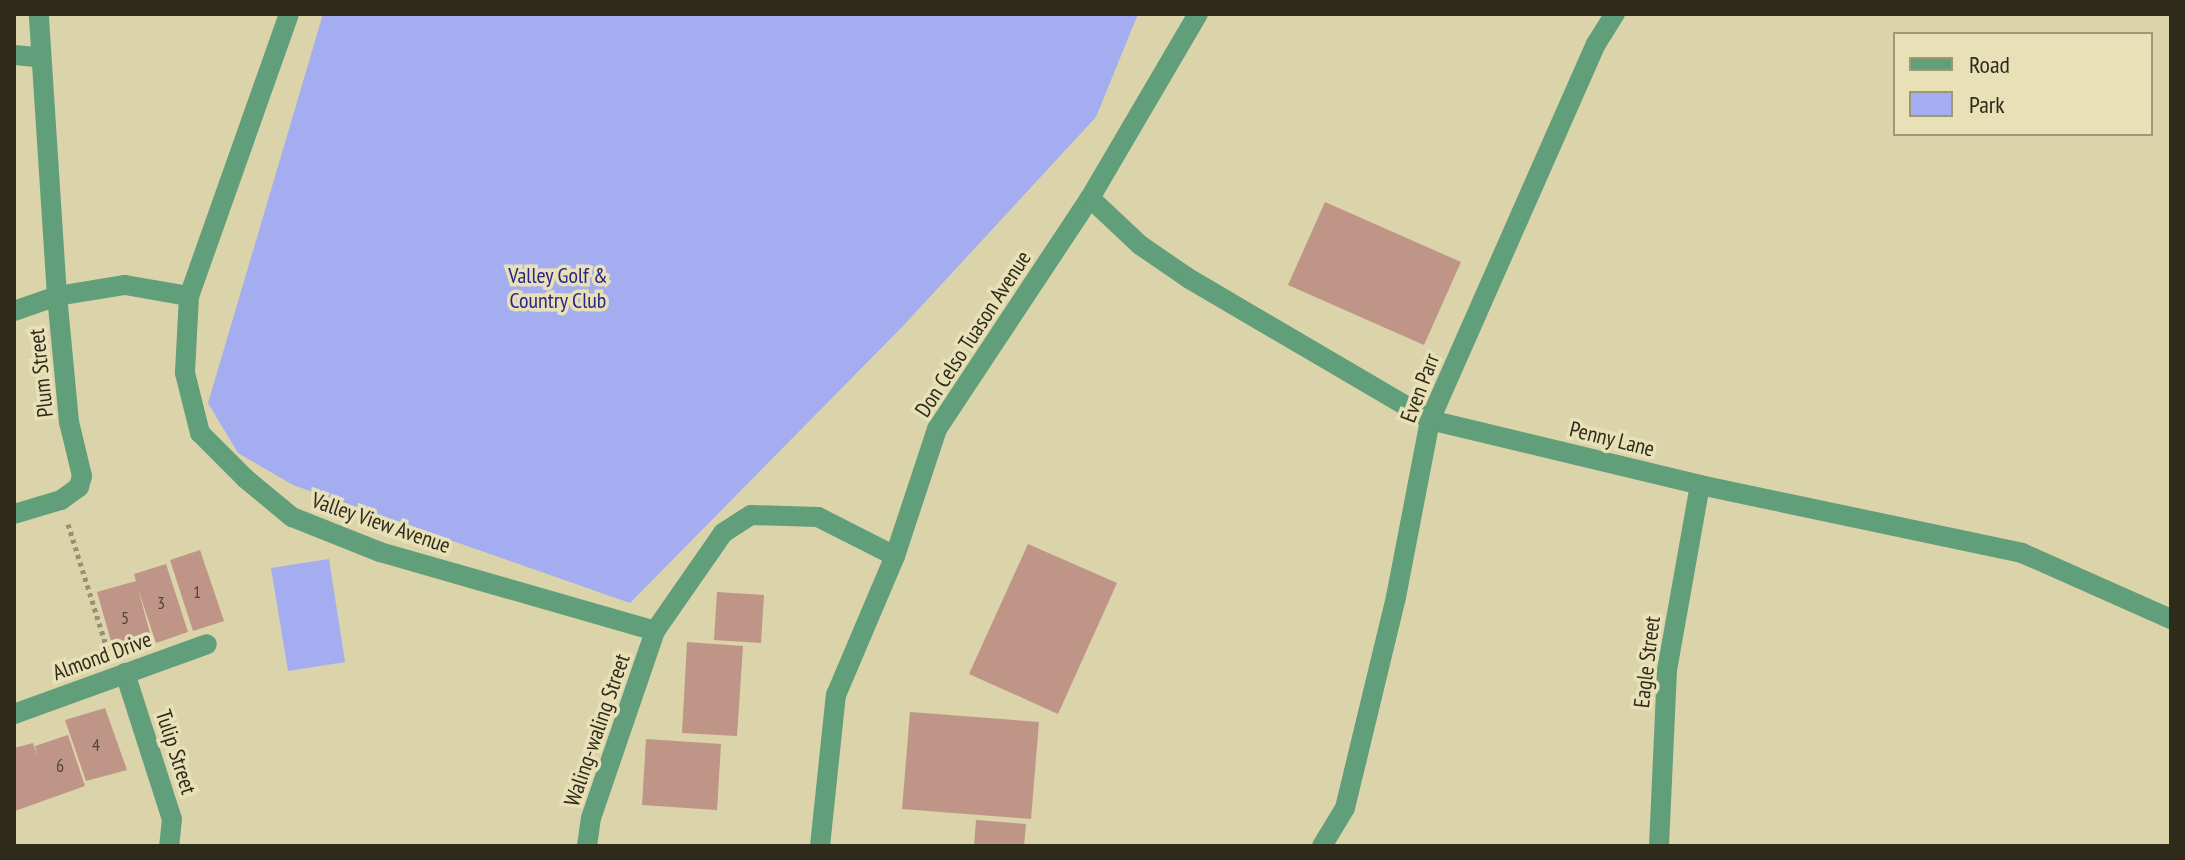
<!DOCTYPE html>
<html>
<head>
<meta charset="utf-8">
<style>
	body { margin:0 }
	#map { position:relative; width:2185px; height:860px; overflow:hidden; background:#dbd3aa; font-family:"PT Sans Narrow",sans-serif }
	div>[style] { position:absolute }
	.green>* { inset:0; background:#a3adf0 }
	.building>* { inset:0; background:#bf9588 }
	.path>* { height:5px; margin-top:-2.5px; transform-origin:0; background:repeating-linear-gradient(90deg,#979172 0 4px,transparent 0 8px) }
	.minor>* { height:20px; margin:-10px; padding:0 10px; transform-origin:10px; border-radius:10px; background:#619e7a }
	span { translate:-50% -50%; white-space:nowrap; text-align:center; line-height:1.15; -webkit-text-stroke:7px #e8e0b7; paint-order:stroke }
	.number-label { font-size:18px; color:#524636 }
	.number-label span { -webkit-text-stroke-width:0 }
	.park-label { font-size:22px; color:#2c2587 }
	.street-label { font-size:22px; color:#2e2b1b }
	.frame { position:absolute; inset:0; border:16px solid #2e2b1b; pointer-events:none }
	.legend { position:absolute; left:1893px; top:32px; width:260px; height:104px; box-sizing:border-box; background:#e8e0b7; border:2px solid #9e9879; margin:0; padding:10px 14px; list-style:none; font-size:24px; color:#2e2b1b }
	.legend li { display:flex; align-items:center; gap:16px; height:40px }
	.legend b { width:40px; border:2px solid #9e9879 }
</style>
</head>
<body>
<div id="map">
	<div class="green">
		<div style="clip-path:polygon(323px 14px,1138px 14px,1096px 117px,902px 327px,630px 603px,293px 485px,238px 453px,208px 403px)"></div>
		<div style="clip-path:polygon(329px 559px,345px 662px,288px 671px,271px 568px)"></div>
	</div>
	<div class="building">
		<div style="clip-path:polygon(1325px 202px,1461px 262px,1424px 345px,1288px 285px)"></div>
		<div style="clip-path:polygon(1028px 544px,1117px 583px,1058px 714px,969px 674px)"></div>
		<div style="clip-path:polygon(200px 550px,224px 621px,193px 631px,170px 560px)"></div>
		<div style="clip-path:polygon(166px 564px,188px 632px,156px 643px,138px 589px,153px 644px,115px 655px,97px 592px,136px 581px,134px 574px)"></div>
		<div style="clip-path:polygon(717px 592px,764px 595px,761px 643px,714px 640px)"></div>
		<div style="clip-path:polygon(687px 642px,743px 646px,737px 736px,682px 733px)"></div>
		<div style="clip-path:polygon(105px 708px,127px 770px,86px 781px,65px 720px)"></div>
		<div style="clip-path:polygon(910px 712px,1039px 722px,1031px 819px,902px 809px)"></div>
		<div style="clip-path:polygon(68px 735px,85px 786px,15px 811px,14px 748px,33px 743px,38px 757px,35px 746px)"></div>
		<div style="clip-path:polygon(646px 739px,721px 744px,717px 810px,642px 805px)"></div>
		<div style="clip-path:polygon(976px 820px,1026px 824px,1024px 846px,974px 846px)"></div>
	</div>
	<div class="path">
		<div style="left:68px;top:524px;width:134px;rotate:72.6deg"></div>
	</div>
	<div class="minor">
		<div style="left:289px;top:14px;width:299px;rotate:109.5deg"></div>
		<div style="left:189px;top:296px;width:77px;rotate:93deg"></div>
		<div style="left:185px;top:373px;width:62px;rotate:76deg"></div>
		<div style="left:200px;top:433px;width:65px;rotate:45deg"></div>
		<div style="left:246px;top:479px;width:60px;rotate:39.6deg"></div>
		<div style="left:292px;top:517px;width:95px;rotate:21.7deg"></div>
		<div style="left:380px;top:552px;width:286px;rotate:16deg"></div>
		<div style="left:655px;top:631px;width:119px;rotate:-55.2deg"></div>
		<div style="left:723px;top:533px;width:33px;rotate:-33deg"></div>
		<div style="left:751px;top:515px;width:67px;rotate:1.7deg"></div>
		<div style="left:818px;top:517px;width:86px;rotate:26.9deg"></div>
		<div style="left:14px;top:55px;width:25px;rotate:5deg"></div>
		<div style="left:1090px;top:198px;width:69px;rotate:43.2deg"></div>
		<div style="left:1140px;top:245px;width:58px;rotate:34.5deg"></div>
		<div style="left:1188px;top:278px;width:281px;rotate:30.4deg"></div>
		<div style="left:1430px;top:420px;width:278px;rotate:13.5deg"></div>
		<div style="left:1700px;top:485px;width:329px;rotate:11.9deg"></div>
		<div style="left:2022px;top:553px;width:163px;rotate:23.9deg"></div>
		<div style="left:14px;top:311px;width:46px;rotate:-19.2deg"></div>
		<div style="left:57px;top:296px;width:69px;rotate:-9.2deg"></div>
		<div style="left:125px;top:285px;width:65px;rotate:9.8deg"></div>
		<div style="left:14px;top:514px;width:49px;rotate:-16.6deg"></div>
		<div style="left:61px;top:500px;width:22px;rotate:-36deg"></div>
		<div style="left:79px;top:487px;width:11px;rotate:-75deg"></div>
		<div style="left:82px;top:476px;width:56px;rotate:-103.5deg"></div>
		<div style="left:69px;top:422px;width:127px;rotate:-95.4deg"></div>
		<div style="left:57px;top:296px;width:283px;rotate:-93.7deg"></div>
		<div style="left:125px;top:673px;width:153px;rotate:72.2deg"></div>
		<div style="left:172px;top:819px;width:27px;rotate:96deg"></div>
		<div style="left:14px;top:714px;width:205px;rotate:-19.9deg"></div>
		<div style="left:587px;top:846px;width:28px;rotate:-82deg"></div>
		<div style="left:591px;top:818px;width:198px;rotate:-71.1deg"></div>
		<div style="left:820px;top:846px;width:152px;rotate:-84deg"></div>
		<div style="left:836px;top:695px;width:151px;rotate:-67deg"></div>
		<div style="left:895px;top:556px;width:134px;rotate:-71.7deg"></div>
		<div style="left:937px;top:429px;width:277px;rotate:-56.5deg"></div>
		<div style="left:1090px;top:198px;width:213px;rotate:-59.6deg"></div>
		<div style="left:1322px;top:846px;width:44px;rotate:-58.8deg"></div>
		<div style="left:1345px;top:808px;width:217px;rotate:-76.4deg"></div>
		<div style="left:1396px;top:597px;width:180px;rotate:-79.1deg"></div>
		<div style="left:1430px;top:420px;width:411px;rotate:-66.2deg"></div>
		<div style="left:1596px;top:44px;width:36px;rotate:-58deg"></div>
		<div style="left:1659px;top:846px;width:176px;rotate:-87.4deg"></div>
		<div style="left:1667px;top:670px;width:188px;rotate:-79.9deg"></div>
	</div>
	<div class="number-label">
		<span style="left:197px;top:592px">1</span>
		<span style="left:161px;top:603px">3</span>
		<span style="left:125px;top:618px">5</span>
		<span style="left:96px;top:745px">4</span>
		<span style="left:60px;top:766px">6</span>
	</div>
	<div class="park-label">
		<span style="left:558px;top:288px">Valley Golf &amp;<br>Country Club</span>
	</div>
	<div class="street-label">
		<span style="left:973px;top:334px;rotate:-57deg">Don Celso Tuason Avenue</span>
		<span style="left:41px;top:373px;rotate:-96deg">Plum Street</span>
		<span style="left:1420px;top:388px;rotate:-69deg">Even Parr</span>
		<span style="left:1612px;top:439px;rotate:14deg">Penny Lane</span>
		<span style="left:381px;top:523px;rotate:19deg">Valley View Avenue</span>
		<span style="left:102px;top:656px;rotate:-20deg">Almond Drive</span>
		<span style="left:1647px;top:662px;rotate:-83deg">Eagle Street</span>
		<span style="left:597px;top:730px;rotate:-71deg">Waling-waling Street</span>
		<span style="left:176px;top:752px;rotate:72deg">Tulip Street</span>
	</div>
	<div class="frame"></div>
	<ul class="legend">
	<li><b style="height:10px;background:#619e7a"></b>Road</li>
	<li><b style="height:22px;background:#a3adf0"></b>Park</li>
	</ul>
</div>
</body>
</html>
